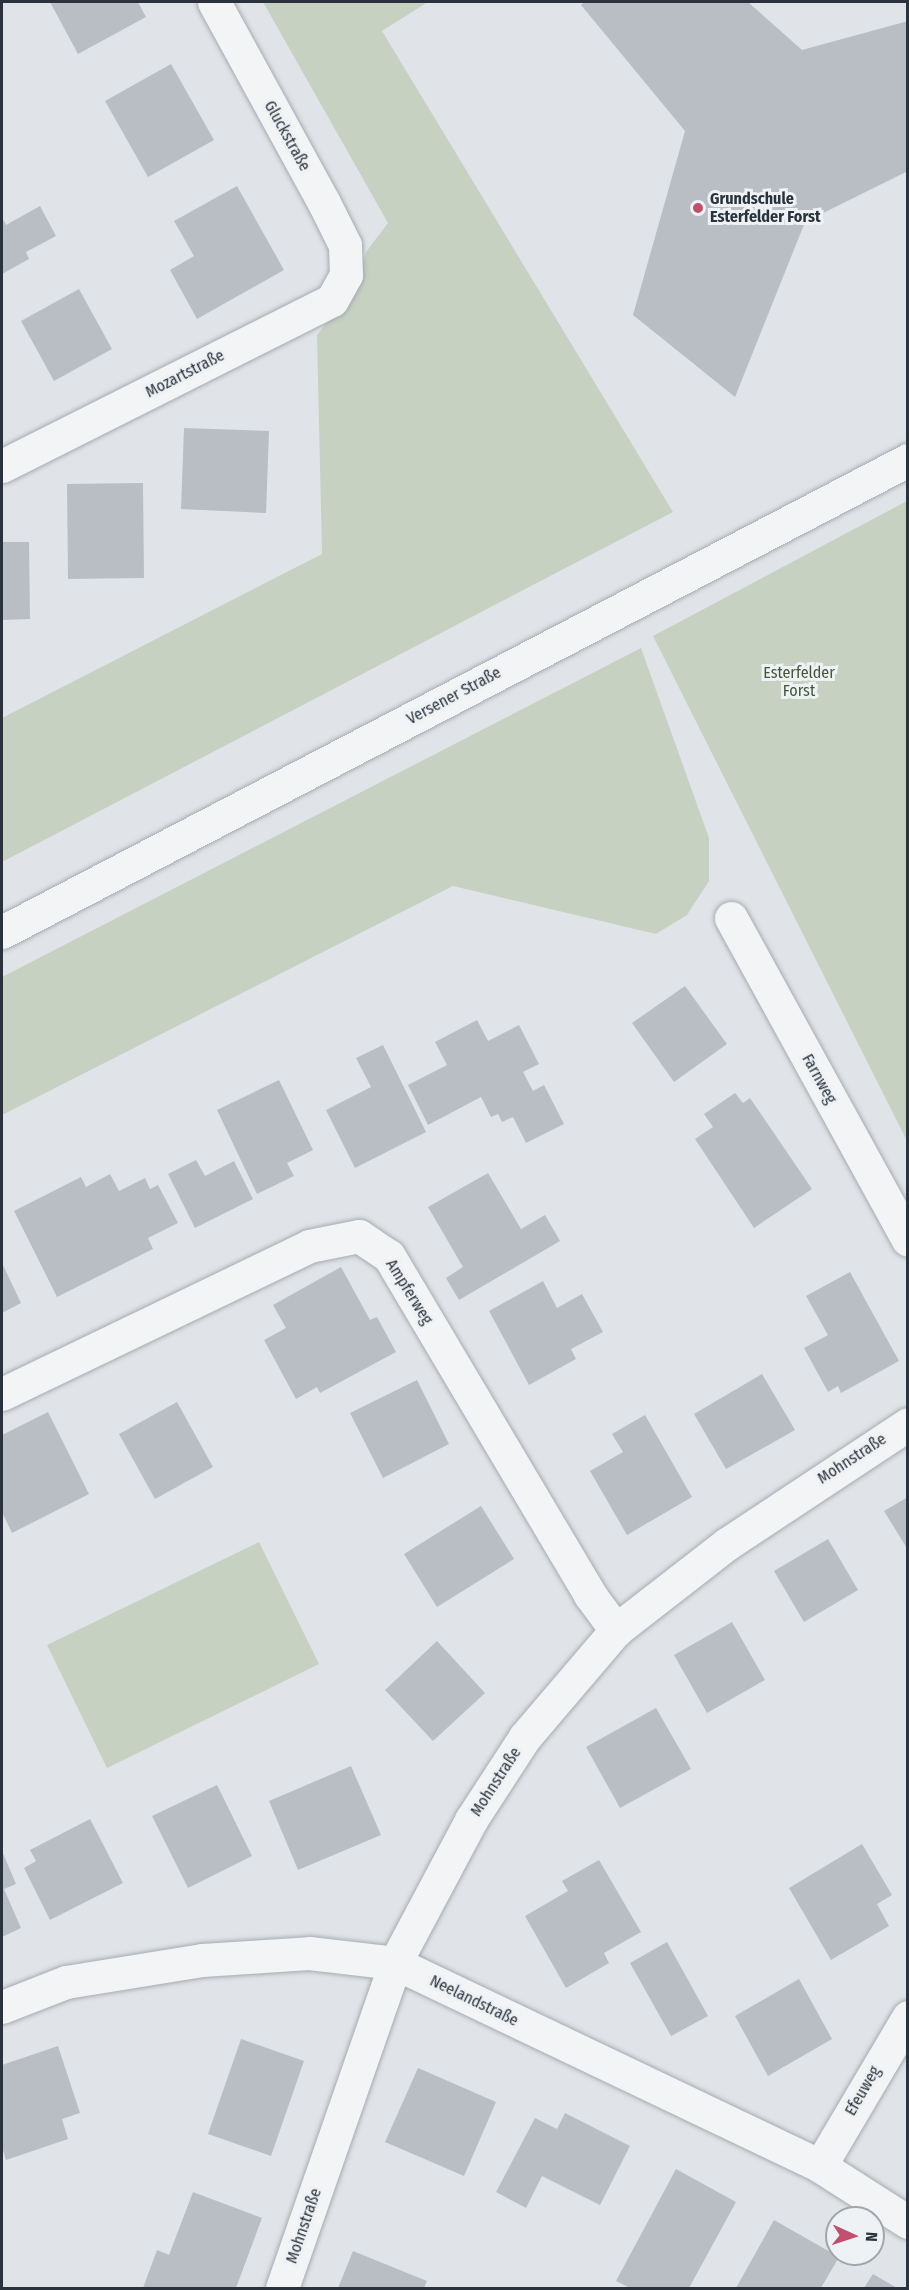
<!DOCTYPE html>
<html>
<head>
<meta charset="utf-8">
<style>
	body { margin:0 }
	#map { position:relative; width:909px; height:2290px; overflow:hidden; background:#e0e4e8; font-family:"Fira Sans Condensed",sans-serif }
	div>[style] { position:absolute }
	.green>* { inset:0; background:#c7d1c2 }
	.building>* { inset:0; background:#b8bec4 }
	.roads { filter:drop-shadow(0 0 2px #a6abb1) drop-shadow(0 0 2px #a6abb1) }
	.minor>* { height:33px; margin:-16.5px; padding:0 16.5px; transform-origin:16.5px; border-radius:16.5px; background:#f2f4f6 }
	.dots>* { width:16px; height:16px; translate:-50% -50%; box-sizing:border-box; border:3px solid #eff2f5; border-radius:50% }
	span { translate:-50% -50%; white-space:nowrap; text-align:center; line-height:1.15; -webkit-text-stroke:6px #eff2f5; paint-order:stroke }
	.street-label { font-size:16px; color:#2a333d }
	.poi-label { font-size:16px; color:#2a333d; font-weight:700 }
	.left { translate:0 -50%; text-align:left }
	.park-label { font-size:16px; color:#425839 }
	.frame { position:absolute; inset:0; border:3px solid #2a333d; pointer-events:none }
	.north { position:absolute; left:825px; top:2206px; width:60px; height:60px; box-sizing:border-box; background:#eff2f5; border:2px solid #a0a6ab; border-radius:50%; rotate:93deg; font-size:16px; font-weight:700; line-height:24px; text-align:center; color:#2a333d }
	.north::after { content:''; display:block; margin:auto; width:21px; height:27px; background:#c1506e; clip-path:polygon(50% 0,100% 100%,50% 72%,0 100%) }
</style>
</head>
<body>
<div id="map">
	<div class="green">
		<div style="clip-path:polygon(263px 2px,428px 2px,382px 31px,673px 512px,2px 862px,2px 718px,322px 554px,317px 335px,357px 285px,366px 252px,388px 223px)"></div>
		<div style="clip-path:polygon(907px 501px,907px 1141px,653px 636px)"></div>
		<div style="clip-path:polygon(641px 648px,709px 838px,709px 881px,687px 915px,656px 934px,453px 886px,2px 1115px,2px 977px)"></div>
		<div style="clip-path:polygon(259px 1542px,319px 1664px,107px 1768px,47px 1645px)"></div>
	</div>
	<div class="building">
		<div style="clip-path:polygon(50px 2px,138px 2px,146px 17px,78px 54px)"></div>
		<div style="clip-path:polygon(584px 2px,748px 2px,802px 50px,908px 21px,908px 171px,805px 222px,735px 397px,633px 315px,685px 131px,581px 5px)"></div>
		<div style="clip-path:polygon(171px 64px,214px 140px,148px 177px,105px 101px)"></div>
		<div style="clip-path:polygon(237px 186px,284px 270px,197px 319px,170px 270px,194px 256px,174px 221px)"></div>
		<div style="clip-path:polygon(40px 206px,56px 236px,26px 252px,29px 259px,2px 274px,2px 217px,6px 225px)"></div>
		<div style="clip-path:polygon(79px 289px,112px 349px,54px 381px,21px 321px)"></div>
		<div style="clip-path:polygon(184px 428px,269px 431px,266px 513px,181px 509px)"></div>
		<div style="clip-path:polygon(143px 483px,144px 578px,68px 579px,67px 484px)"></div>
		<div style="clip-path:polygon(2px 542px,29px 542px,30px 619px,2px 620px)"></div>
		<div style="clip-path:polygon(685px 986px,727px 1044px,674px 1082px,632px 1023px)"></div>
		<div style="clip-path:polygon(477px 1020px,488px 1041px,519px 1025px,539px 1064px,523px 1072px,533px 1091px,544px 1085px,564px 1124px,526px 1143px,513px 1117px,502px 1122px,498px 1114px,491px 1117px,481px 1097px,428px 1125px,408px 1085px,447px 1065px,435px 1042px)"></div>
		<div style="clip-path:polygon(383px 1045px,426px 1132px,355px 1168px,326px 1110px,371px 1087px,356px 1058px)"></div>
		<div style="clip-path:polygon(279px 1080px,313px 1150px,287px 1163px,294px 1176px,257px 1194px,217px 1110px)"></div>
		<div style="clip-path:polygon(735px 1093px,743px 1103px,750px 1098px,812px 1189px,754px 1228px,695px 1139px,713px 1127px,704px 1114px)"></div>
		<div style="clip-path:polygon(196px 1160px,205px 1176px,234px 1161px,253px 1199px,195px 1228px,168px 1174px)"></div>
		<div style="clip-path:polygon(488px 1173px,521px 1229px,545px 1215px,560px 1241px,459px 1300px,446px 1278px,463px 1267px,428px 1207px)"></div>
		<div style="clip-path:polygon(110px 1174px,119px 1191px,145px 1178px,150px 1189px,158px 1185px,178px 1223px,148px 1238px,153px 1249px,57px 1297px,14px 1211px,81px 1177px,86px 1187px)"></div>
		<div style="clip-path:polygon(2px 1263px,21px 1303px,2px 1313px)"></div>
		<div style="clip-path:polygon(341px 1267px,370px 1320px,377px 1317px,396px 1352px,320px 1393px,317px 1387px,296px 1399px,264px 1340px,286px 1328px,273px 1305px)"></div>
		<div style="clip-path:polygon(850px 1272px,899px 1361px,841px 1393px,838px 1386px,828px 1392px,804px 1348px,828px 1335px,806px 1296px)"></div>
		<div style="clip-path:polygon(543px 1281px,557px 1308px,582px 1294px,603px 1332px,571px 1349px,576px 1359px,529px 1385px,489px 1311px)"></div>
		<div style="clip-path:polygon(762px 1374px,795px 1430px,726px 1469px,694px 1414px)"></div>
		<div style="clip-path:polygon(417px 1380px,449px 1444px,383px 1478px,350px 1413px)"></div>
		<div style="clip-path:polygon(177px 1402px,213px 1467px,155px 1499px,119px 1434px)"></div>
		<div style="clip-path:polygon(48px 1412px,89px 1494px,12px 1533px,2px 1512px,2px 1435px)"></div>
		<div style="clip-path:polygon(645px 1415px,692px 1497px,627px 1535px,590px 1471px,623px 1452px,612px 1434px)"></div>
		<div style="clip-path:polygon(908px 1497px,908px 1550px,884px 1511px)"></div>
		<div style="clip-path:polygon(481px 1506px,514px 1559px,437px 1607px,404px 1554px)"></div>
		<div style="clip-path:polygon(828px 1539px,858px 1590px,804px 1622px,774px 1571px)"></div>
		<div style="clip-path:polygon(732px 1622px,765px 1680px,707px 1713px,674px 1655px)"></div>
		<div style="clip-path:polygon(437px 1641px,485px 1693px,433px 1741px,385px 1690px)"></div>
		<div style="clip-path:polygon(656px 1708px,691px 1769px,620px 1808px,586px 1747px)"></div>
		<div style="clip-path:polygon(351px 1766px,381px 1835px,298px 1870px,269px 1801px)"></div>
		<div style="clip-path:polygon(217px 1785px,252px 1856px,188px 1888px,152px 1816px)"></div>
		<div style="clip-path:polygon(90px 1819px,123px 1883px,50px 1920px,24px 1868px,36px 1861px,30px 1850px)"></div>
		<div style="clip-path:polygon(862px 1844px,892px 1895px,877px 1904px,889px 1926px,831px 1960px,789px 1888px)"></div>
		<div style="clip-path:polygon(2px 1851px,16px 1884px,4px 1889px,21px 1928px,2px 1937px)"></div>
		<div style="clip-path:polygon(599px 1860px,641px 1932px,604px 1953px,609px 1963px,566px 1988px,525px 1916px,568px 1891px,562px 1881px)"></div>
		<div style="clip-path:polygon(667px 1942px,708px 2016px,671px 2036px,630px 1963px)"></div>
		<div style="clip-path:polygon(799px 1979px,832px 2039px,768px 2076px,735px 2016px)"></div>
		<div style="clip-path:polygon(241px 2039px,304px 2061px,271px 2156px,208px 2134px)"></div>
		<div style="clip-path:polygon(58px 2046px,80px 2113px,62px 2119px,68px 2139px,6px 2160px,2px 2147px,2px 2065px)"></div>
		<div style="clip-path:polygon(418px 2068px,496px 2102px,464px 2176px,385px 2142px)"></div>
		<div style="clip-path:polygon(565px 2113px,630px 2146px,600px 2205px,542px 2176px,526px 2208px,496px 2192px,535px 2118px,557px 2129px)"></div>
		<div style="clip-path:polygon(676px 2169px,736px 2202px,689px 2288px,630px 2288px,616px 2281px)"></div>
		<div style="clip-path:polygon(193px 2192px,262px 2218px,236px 2288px,143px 2288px,157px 2250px,169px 2255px)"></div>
		<div style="clip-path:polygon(774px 2220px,839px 2257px,821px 2288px,736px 2288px)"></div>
		<div style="clip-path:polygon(353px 2251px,427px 2281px,424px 2288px,338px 2288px)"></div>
		<div style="clip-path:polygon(873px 2274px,897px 2288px,864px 2288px)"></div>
	</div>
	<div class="roads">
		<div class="minor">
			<div style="left:2px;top:466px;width:369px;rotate:-26.7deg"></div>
			<div style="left:332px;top:300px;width:29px;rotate:-61deg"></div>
			<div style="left:346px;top:275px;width:30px;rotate:-92deg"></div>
			<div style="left:345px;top:245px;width:47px;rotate:-116.6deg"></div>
			<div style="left:324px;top:203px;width:229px;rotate:-118.7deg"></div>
			<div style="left:731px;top:918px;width:367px;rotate:61.2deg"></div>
			<div style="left:2px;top:932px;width:1022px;rotate:-27.52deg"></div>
			<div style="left:2px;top:1394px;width:341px;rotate:-25.7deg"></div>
			<div style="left:309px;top:1246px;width:51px;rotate:-11.3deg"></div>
			<div style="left:359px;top:1236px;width:36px;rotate:34deg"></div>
			<div style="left:389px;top:1256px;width:394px;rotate:59.3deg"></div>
			<div style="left:590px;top:1595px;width:44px;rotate:53.4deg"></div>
			<div style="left:2px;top:2007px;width:69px;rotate:-21.3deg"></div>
			<div style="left:66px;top:1982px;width:138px;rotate:-9.2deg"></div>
			<div style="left:202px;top:1960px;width:107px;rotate:-3.7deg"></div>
			<div style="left:309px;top:1953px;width:87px;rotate:6.6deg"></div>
			<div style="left:395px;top:1963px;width:471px;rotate:25.5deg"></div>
			<div style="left:820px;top:2166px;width:104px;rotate:32.5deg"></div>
			<div style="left:820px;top:2166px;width:173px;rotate:-59.4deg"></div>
			<div style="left:282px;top:2288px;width:344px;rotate:-70.8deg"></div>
			<div style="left:395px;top:1963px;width:162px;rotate:-62deg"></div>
			<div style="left:471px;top:1820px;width:99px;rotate:-57deg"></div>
			<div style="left:525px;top:1737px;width:140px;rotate:-49.6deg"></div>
			<div style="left:616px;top:1630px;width:140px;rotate:-37.8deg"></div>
			<div style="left:727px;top:1544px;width:217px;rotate:-33.5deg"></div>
		</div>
	</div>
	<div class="dots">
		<div style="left:698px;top:208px;background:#c1506e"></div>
	</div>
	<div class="street-label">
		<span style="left:287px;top:136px;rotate:61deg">Gluckstraße</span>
		<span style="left:185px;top:374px;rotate:-27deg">Mozartstraße</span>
		<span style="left:454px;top:696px;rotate:-28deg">Versener Straße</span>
		<span style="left:819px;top:1079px;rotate:61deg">Farnweg</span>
		<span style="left:409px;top:1292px;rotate:58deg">Ampferweg</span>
		<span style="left:852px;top:1459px;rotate:-33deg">Mohnstraße</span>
		<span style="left:496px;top:1782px;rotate:-57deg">Mohnstraße</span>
		<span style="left:474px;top:2001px;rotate:26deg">Neelandstraße</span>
		<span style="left:863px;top:2091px;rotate:-60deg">Efeuweg</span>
		<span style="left:304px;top:2226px;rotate:-71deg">Mohnstraße</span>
	</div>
	<div class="poi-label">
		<span class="left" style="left:710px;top:208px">Grundschule<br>Esterfelder Forst</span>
	</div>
	<div class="park-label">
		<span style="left:799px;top:682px">Esterfelder<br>Forst</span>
	</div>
	<div class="frame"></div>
	<div class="north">N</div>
</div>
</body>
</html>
